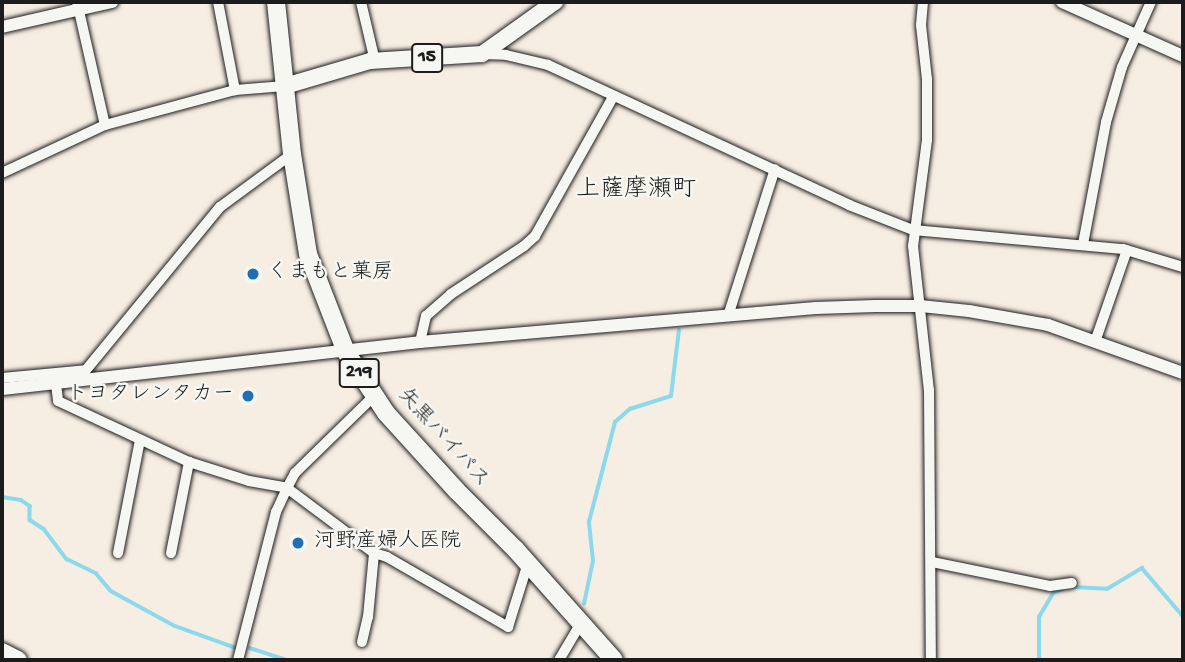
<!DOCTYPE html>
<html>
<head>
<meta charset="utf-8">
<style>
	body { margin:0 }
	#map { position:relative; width:1185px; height:662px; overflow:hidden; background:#f6ede3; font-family:"Gochi Hand","Klee One",sans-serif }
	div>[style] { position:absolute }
	.stream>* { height:3.5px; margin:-1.75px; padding:0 1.75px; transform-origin:1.75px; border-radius:1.75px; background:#8cd9ec }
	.roads { filter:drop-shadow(0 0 2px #1c1c1c) drop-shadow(0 0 2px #1c1c1c) }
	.minor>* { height:10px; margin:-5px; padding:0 5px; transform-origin:5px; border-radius:5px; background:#f6f6f2 }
	.tertiary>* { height:12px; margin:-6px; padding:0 6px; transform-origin:6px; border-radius:6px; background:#f6f6f2 }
	.primary>* { height:16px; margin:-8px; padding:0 8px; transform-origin:8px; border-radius:8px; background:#f6f6f2 }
	.trunk>* { height:18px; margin:-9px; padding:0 9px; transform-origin:9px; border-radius:9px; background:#f6f6f2 }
	.dots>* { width:19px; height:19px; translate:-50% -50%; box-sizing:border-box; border:4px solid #f6f6f2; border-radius:50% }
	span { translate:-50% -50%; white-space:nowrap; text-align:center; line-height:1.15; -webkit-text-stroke:5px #f6f6f2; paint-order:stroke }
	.shield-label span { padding:2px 5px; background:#f6f6f2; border:2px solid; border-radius:5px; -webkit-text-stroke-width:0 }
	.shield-label { font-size:19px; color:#1c1c1c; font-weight:700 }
	.poi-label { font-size:21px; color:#1c1c1c }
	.left { translate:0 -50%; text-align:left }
	.right { translate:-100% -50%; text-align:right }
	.street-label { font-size:21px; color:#1c1c1c }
	.quarter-label { font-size:24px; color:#1c1c1c }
	.frame { position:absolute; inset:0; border:4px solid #1c1c1c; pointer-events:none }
</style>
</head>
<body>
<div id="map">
	<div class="stream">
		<div style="left:2px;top:497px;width:19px;rotate:9deg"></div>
		<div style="left:21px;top:500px;width:11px;rotate:34deg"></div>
		<div style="left:30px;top:506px;width:14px;rotate:90deg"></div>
		<div style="left:30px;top:520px;width:17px;rotate:33deg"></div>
		<div style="left:44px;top:529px;width:38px;rotate:53deg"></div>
		<div style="left:67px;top:559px;width:32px;rotate:26deg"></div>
		<div style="left:96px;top:573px;width:23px;rotate:50deg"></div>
		<div style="left:111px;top:591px;width:73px;rotate:28.7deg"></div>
		<div style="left:175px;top:626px;width:65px;rotate:19.8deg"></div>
		<div style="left:1073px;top:587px;width:34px;rotate:3deg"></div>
		<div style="left:1107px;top:589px;width:41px;rotate:-31deg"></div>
		<div style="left:1142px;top:568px;width:63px;rotate:49.5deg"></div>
		<div style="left:584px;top:604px;width:44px;rotate:-78.2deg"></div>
		<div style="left:593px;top:561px;width:39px;rotate:-96deg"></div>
		<div style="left:589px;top:522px;width:103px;rotate:-75.4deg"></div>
		<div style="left:615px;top:422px;width:20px;rotate:-41deg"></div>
		<div style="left:630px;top:409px;width:43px;rotate:-17.6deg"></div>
		<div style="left:671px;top:396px;width:66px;rotate:-83.1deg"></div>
		<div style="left:250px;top:648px;width:38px;rotate:18deg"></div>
		<div style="left:1039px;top:660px;width:43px;rotate:-90deg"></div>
		<div style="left:1039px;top:617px;width:29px;rotate:-59deg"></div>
		<div style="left:1054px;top:592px;width:9px;rotate:-18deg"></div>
	</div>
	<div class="roads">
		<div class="minor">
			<div style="left:77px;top:2px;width:126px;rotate:77.2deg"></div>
			<div style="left:218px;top:2px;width:90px;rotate:79.1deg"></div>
			<div style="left:361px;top:2px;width:61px;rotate:76.7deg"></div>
			<div style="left:923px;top:2px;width:23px;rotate:95deg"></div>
			<div style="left:921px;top:25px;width:54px;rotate:83.7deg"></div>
			<div style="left:927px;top:79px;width:61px;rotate:90deg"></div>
			<div style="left:927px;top:140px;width:107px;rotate:97.5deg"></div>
			<div style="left:913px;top:246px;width:145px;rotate:83.7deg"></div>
			<div style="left:929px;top:390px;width:270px;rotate:89.6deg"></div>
			<div style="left:482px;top:54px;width:24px;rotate:2deg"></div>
			<div style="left:506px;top:55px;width:43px;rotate:13.4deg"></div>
			<div style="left:548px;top:65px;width:332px;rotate:24.9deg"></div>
			<div style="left:849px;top:205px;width:69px;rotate:21.3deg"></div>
			<div style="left:913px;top:230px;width:211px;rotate:5.2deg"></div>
			<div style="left:1123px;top:249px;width:63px;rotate:16.7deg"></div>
			<div style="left:2px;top:173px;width:114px;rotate:-25deg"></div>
			<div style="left:105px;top:125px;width:135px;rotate:-15.1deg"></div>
			<div style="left:235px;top:90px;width:50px;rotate:-4.6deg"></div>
			<div style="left:1083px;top:244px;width:124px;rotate:-79.3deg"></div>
			<div style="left:1106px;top:122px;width:57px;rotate:-73.8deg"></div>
			<div style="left:1122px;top:67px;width:71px;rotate:-66deg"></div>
			<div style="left:728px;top:316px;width:154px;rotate:-72.3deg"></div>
			<div style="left:1096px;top:339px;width:94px;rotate:-70.8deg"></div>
			<div style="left:420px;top:342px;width:27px;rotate:-77deg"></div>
			<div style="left:426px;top:316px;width:33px;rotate:-41deg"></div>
			<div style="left:451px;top:294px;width:87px;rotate:-33.3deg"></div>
			<div style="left:524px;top:246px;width:15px;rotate:-42deg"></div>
			<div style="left:535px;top:236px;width:159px;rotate:-60.7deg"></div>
			<div style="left:2px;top:378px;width:84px;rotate:-5.4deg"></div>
			<div style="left:86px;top:370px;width:211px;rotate:-50.6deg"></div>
			<div style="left:220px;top:207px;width:89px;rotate:-36.4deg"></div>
			<div style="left:56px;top:384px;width:17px;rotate:83deg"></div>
			<div style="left:58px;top:401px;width:145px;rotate:25deg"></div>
			<div style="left:189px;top:462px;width:63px;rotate:17.6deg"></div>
			<div style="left:249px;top:481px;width:39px;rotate:10deg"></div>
			<div style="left:287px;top:488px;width:109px;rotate:36.8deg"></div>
			<div style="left:374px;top:553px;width:14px;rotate:17deg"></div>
			<div style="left:387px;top:557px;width:140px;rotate:30deg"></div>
			<div style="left:508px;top:627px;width:67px;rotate:-72.6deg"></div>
			<div style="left:118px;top:553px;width:115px;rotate:-79deg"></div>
			<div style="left:171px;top:553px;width:93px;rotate:-78.8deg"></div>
			<div style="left:932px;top:562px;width:120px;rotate:11.5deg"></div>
			<div style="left:1050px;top:586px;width:22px;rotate:-8deg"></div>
			<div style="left:362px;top:642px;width:26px;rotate:-77deg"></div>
			<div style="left:368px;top:617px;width:64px;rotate:-84.6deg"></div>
			<div style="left:238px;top:660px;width:153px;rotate:-75.6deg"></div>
			<div style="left:276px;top:512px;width:26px;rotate:-65deg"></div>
			<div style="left:287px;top:488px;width:17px;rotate:-62deg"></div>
			<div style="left:295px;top:473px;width:109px;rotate:-44.3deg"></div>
			<div style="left:559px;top:660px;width:43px;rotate:-59.3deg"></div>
		</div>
		<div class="tertiary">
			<div style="left:1062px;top:2px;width:133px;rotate:24.1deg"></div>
			<div style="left:2px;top:27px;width:113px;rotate:-12.8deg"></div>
			<div style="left:2px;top:389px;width:421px;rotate:-6.4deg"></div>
			<div style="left:420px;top:342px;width:397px;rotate:-4.9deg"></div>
			<div style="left:816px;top:308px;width:59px;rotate:-1.9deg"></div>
			<div style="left:875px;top:306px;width:45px"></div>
			<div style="left:920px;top:306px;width:49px;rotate:5.8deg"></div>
			<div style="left:969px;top:311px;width:80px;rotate:10deg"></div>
			<div style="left:1048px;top:325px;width:143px;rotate:19.6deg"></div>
		</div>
		<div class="primary">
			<div style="left:285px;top:86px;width:89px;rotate:-16.4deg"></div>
			<div style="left:370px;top:61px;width:112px;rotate:-3.6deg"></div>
			<div style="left:482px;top:54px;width:90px;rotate:-35.5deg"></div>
		</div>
		<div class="trunk">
			<div style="left:276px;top:2px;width:153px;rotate:84deg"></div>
			<div style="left:292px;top:154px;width:101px;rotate:80.9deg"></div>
			<div style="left:308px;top:254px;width:105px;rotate:68.8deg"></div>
			<div style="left:346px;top:352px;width:73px;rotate:56.7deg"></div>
			<div style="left:386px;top:413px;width:105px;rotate:47.7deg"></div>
			<div style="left:457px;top:491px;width:83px;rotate:45deg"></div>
			<div style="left:516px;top:550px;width:147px;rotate:48.3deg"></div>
			<div style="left:2px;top:652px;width:18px;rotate:27deg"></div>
		</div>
	</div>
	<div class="dots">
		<div style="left:253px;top:274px;background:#1f6fb2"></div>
		<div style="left:248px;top:396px;background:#1f6fb2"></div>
		<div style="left:298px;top:543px;background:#1f6fb2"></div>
	</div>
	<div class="shield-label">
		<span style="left:427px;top:58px">15</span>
		<span style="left:359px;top:373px">219</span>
	</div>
	<div class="poi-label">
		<span class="left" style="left:267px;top:274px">くまもと菓房</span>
		<span class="right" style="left:234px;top:396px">トヨタレンタカー</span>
		<span class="left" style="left:314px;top:543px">河野産婦人医院</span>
	</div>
	<div class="street-label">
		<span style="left:442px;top:439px;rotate:48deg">矢黒バイパス</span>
	</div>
	<div class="quarter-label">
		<span style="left:636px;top:191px">上薩摩瀬町</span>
	</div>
	<div class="frame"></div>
</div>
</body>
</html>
